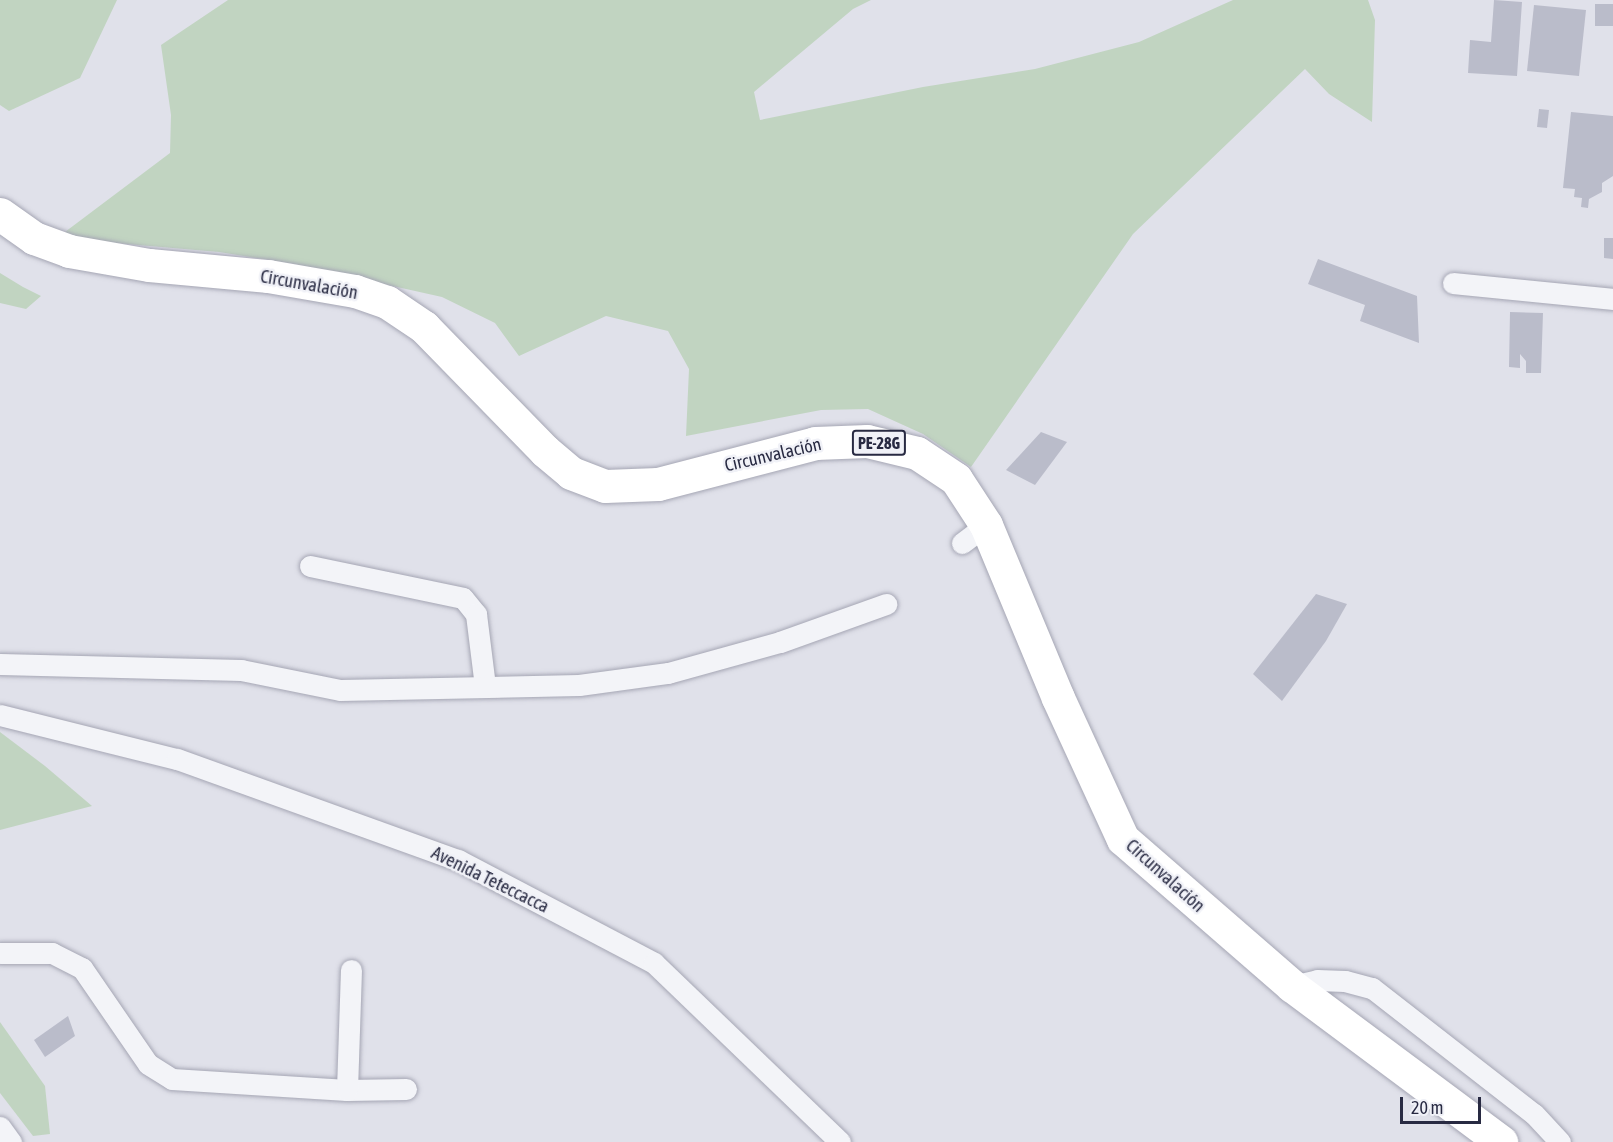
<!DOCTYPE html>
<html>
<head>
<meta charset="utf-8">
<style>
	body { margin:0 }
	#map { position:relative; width:1613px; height:1142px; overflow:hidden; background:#e0e1ea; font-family:"Asap Condensed",sans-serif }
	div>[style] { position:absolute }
	.green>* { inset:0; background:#c1d4c1 }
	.building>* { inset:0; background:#babcca }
	.roads { filter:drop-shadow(0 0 2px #a5a6b4) drop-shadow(0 0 2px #a5a6b4) }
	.minor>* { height:21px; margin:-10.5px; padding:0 10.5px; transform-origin:10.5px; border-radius:10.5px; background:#f3f4f8 }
	.trunk>* { height:33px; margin:-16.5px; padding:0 16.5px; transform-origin:16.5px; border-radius:16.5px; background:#fff }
	span { translate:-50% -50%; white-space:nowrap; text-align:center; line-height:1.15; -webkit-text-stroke:5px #f0f1f7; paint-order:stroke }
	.shield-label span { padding:2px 4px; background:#f0f1f7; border:2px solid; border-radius:4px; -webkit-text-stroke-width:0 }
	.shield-label { font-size:16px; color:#282a42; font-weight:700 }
	.street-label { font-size:18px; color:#282a42 }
	.scale { position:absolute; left:1400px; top:1097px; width:81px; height:27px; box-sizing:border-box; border:3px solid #282a42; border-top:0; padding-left:8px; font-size:18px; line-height:21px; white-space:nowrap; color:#282a42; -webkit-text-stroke:4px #f0f1f7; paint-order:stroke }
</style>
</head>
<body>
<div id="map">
	<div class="green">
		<div style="clip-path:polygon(0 0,117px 0,80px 78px,9px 111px,0 105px)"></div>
		<div style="clip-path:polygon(228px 0,871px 0,853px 9px,754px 92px,760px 120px,923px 87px,1035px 69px,1139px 42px,1233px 0,1368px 0,1375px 20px,1372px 122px,1329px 94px,1305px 69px,1133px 234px,971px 467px,923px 434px,868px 409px,821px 410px,686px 436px,689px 369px,668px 331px,606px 316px,519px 356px,495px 323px,442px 297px,294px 264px,219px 252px,57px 238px,170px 153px,171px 115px,161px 45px)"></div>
		<div style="clip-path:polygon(0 273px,23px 287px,41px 296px,26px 309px,0 303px)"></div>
		<div style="clip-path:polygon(0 732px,45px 766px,92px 806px,0 830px)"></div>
		<div style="clip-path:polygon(0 1022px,45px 1086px,50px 1134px,33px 1136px,0 1093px)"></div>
	</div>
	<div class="building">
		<div style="clip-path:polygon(1494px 0,1522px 2px,1517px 76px,1468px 73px,1470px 40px,1491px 42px)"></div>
		<div style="clip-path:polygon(1595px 4px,1613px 4px,1613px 26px,1595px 26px)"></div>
		<div style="clip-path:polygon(1534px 5px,1586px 10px,1579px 76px,1527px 71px)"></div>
		<div style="clip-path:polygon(1539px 109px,1549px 110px,1547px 128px,1537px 127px)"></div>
		<div style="clip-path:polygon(1571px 112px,1613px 116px,1613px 176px,1602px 183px,1602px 192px,1589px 199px,1588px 208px,1581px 207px,1582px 198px,1574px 197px,1575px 189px,1563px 188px)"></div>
		<div style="clip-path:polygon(1604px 238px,1613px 238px,1613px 259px,1604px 258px)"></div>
		<div style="clip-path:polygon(1318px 259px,1417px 296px,1419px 343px,1360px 321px,1365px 305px,1308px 284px)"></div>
		<div style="clip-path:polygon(1510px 312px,1543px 313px,1541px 373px,1526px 373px,1526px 361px,1520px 354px,1520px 368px,1509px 367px)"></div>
		<div style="clip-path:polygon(1041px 432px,1067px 442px,1035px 485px,1006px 470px)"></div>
		<div style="clip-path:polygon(1316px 594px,1347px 604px,1326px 641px,1282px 701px,1253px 674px)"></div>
		<div style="clip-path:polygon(68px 1016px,75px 1036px,45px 1057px,34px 1040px)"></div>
	</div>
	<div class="roads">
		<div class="minor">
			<div style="left:1453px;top:283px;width:161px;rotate:5.7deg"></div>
			<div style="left:962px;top:543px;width:30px;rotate:-37deg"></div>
			<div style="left:310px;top:566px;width:156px;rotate:11.8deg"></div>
			<div style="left:463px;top:598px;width:21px;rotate:51deg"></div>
			<div style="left:476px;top:614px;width:73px;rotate:82.9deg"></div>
			<div style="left:0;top:664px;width:241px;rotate:1.4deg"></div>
			<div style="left:241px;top:670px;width:101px;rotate:11.4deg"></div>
			<div style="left:340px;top:690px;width:239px;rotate:-1.2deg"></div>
			<div style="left:579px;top:685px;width:90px;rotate:-7.7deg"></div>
			<div style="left:668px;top:673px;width:116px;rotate:-15.5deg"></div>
			<div style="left:780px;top:642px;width:113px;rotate:-19.7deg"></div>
			<div style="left:0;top:715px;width:182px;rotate:14deg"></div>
			<div style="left:177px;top:759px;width:299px;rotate:19.8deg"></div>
			<div style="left:458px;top:860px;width:221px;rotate:27.7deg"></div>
			<div style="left:654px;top:963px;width:258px;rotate:43.9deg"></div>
			<div style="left:0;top:953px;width:52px"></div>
			<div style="left:52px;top:953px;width:34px;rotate:27deg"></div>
			<div style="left:82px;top:968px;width:116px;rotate:55.5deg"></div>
			<div style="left:148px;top:1064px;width:28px;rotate:32deg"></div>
			<div style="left:172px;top:1079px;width:175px;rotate:3.6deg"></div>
			<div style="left:347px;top:1090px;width:59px;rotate:-1deg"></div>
			<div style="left:1292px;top:986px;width:26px;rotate:-13deg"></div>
			<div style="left:1317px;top:980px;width:28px;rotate:2deg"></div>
			<div style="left:1345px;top:981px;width:28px;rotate:15deg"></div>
			<div style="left:1372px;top:988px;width:205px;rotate:37.9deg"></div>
			<div style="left:1534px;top:1114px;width:38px;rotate:47deg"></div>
			<div style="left:347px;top:1090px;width:120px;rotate:-88.1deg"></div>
			<div style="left:0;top:1127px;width:19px;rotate:54deg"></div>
		</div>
		<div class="trunk">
			<div style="left:0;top:214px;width:42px;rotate:35.2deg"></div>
			<div style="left:34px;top:238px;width:37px;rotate:20deg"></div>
			<div style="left:69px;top:251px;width:81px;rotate:9.9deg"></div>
			<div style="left:149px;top:265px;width:120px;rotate:5.3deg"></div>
			<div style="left:268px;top:276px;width:88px;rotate:9.8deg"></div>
			<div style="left:355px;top:291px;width:34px;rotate:19deg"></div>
			<div style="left:387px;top:302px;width:45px;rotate:34deg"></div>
			<div style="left:424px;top:327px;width:173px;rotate:45.7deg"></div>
			<div style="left:545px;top:451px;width:34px;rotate:40deg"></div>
			<div style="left:571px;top:473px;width:36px;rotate:21deg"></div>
			<div style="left:605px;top:486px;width:53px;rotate:-2.2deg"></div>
			<div style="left:658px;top:484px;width:162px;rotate:-14.6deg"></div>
			<div style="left:815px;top:443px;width:52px;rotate:-2.2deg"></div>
			<div style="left:867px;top:441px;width:51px;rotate:13.5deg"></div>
			<div style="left:917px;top:453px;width:47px;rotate:33.7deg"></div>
			<div style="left:956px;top:479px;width:55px;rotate:56.9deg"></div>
			<div style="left:986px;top:525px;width:187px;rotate:67.4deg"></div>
			<div style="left:1058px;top:698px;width:155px;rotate:65.3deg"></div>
			<div style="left:1123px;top:839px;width:224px;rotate:41deg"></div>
			<div style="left:1292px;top:986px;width:261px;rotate:36.7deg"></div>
		</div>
	</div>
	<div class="shield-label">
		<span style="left:879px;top:443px">PE-28G</span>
	</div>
	<div class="street-label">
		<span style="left:309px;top:285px;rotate:10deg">Circunvalación</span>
		<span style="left:773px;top:455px;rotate:-13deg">Circunvalación</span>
		<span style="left:1165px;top:876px;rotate:42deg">Circunvalación</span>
		<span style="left:490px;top:880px;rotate:26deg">Avenida Teteccacca</span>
	</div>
	<div class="scale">20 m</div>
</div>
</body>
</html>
